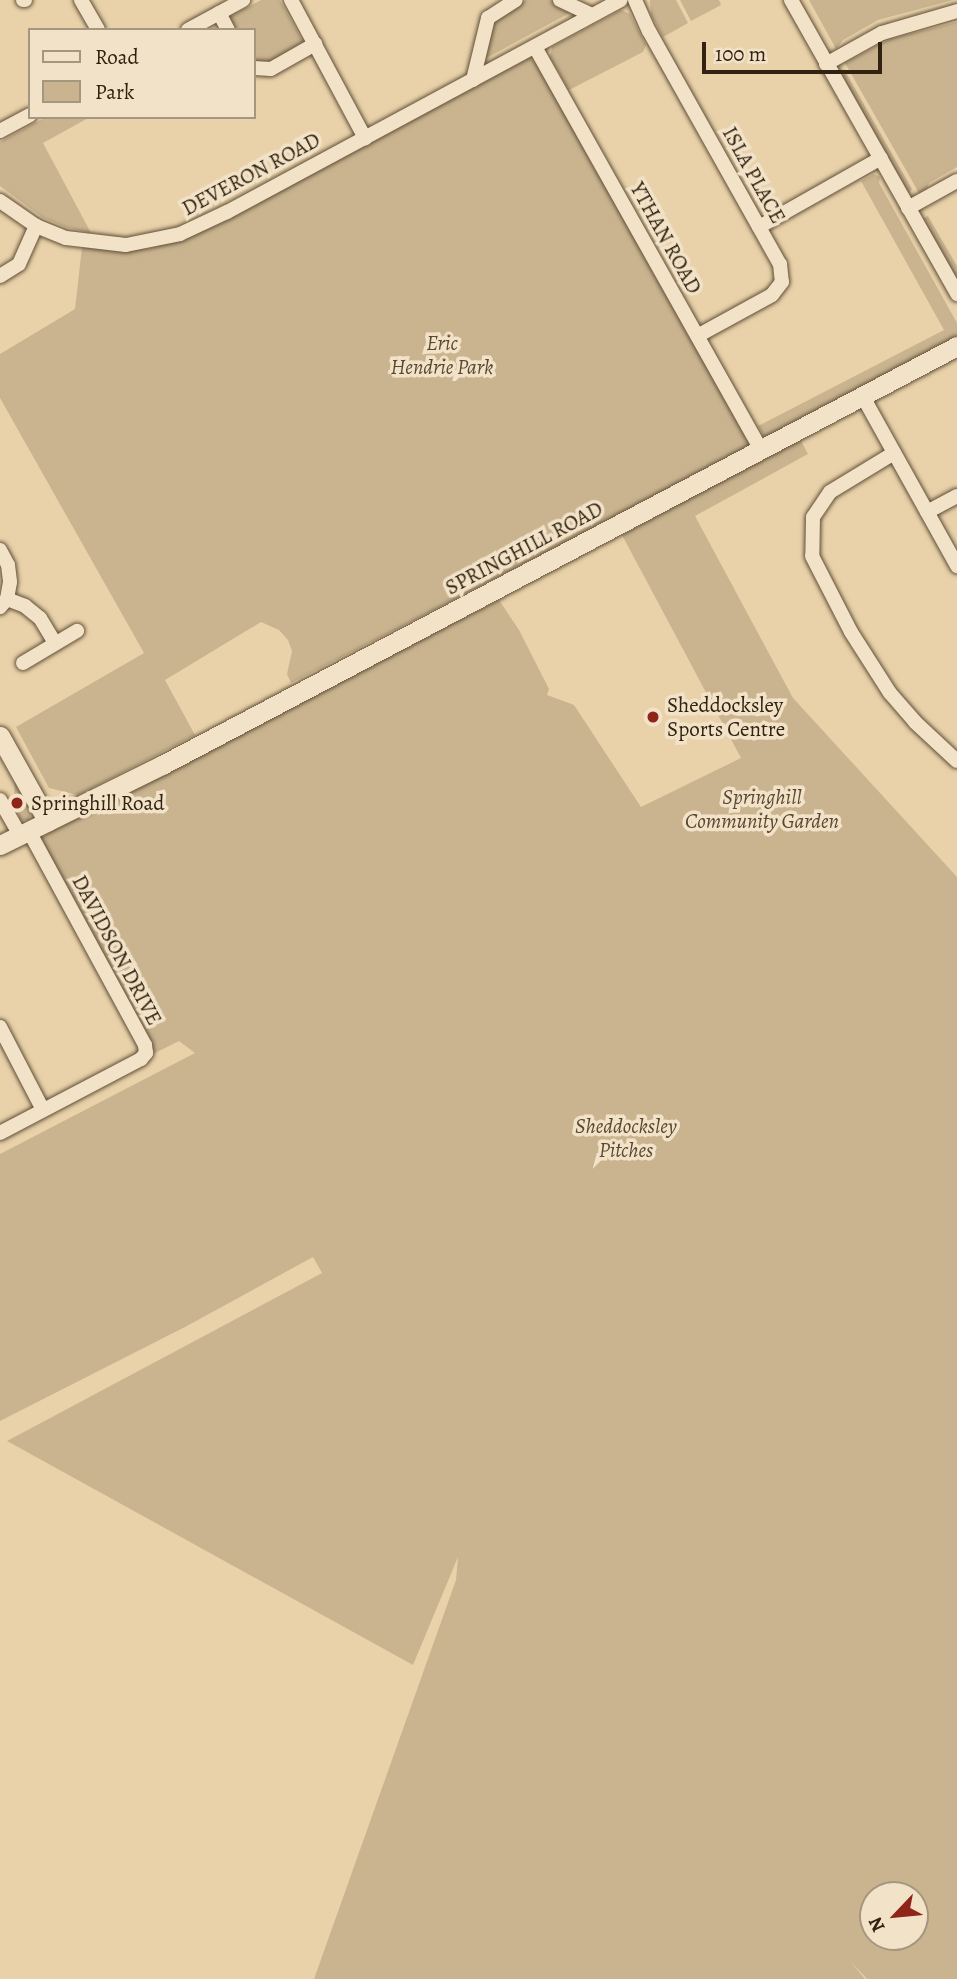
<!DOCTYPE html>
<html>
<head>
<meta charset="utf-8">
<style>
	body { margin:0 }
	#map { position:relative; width:957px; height:1979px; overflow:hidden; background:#e9d2aa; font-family:Alegreya,serif }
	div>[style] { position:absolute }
	.green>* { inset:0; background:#cab490 }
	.roads { filter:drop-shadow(0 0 2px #604f37) drop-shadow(0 0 2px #604f37) }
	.street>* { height:14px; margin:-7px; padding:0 7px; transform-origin:7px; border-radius:7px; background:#f1e2c8 }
	.secondary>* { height:19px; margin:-9.5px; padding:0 9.5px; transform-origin:9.5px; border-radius:9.5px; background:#f1e2c8 }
	.dots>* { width:19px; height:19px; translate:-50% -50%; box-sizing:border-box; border:4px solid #f1e2c8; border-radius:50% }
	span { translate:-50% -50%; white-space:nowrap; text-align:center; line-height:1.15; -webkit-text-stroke:7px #f1e2c8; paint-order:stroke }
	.street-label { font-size:21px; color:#322311 }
	.park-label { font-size:21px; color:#584731; font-style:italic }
	.poi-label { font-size:21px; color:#322311 }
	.left { translate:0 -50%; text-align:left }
	.legend { position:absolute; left:28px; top:28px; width:228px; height:91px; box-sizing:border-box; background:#f1e2c8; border:2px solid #a5967f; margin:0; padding:9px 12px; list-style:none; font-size:21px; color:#322311 }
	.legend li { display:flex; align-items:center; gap:14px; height:35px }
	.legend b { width:35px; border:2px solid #a5967f }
	.north { position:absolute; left:859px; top:1881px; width:70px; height:70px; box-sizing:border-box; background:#f1e2c8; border:2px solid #a5967f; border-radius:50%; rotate:244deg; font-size:19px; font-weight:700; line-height:28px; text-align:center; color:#322311 }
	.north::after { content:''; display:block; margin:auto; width:24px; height:32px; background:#8f2418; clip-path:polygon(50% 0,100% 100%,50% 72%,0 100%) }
	.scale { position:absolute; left:702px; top:42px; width:180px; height:32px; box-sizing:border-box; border:4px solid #322311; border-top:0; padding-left:9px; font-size:21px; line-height:24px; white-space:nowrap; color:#322311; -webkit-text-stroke:5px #f1e2c8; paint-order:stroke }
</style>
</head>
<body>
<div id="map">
	<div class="green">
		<div style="clip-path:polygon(261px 0,280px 0,303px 42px,268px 64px,254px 61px,254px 30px,233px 30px,229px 22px,230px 17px)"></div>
		<div style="clip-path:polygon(526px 0,550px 0,575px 10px,481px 61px,495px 16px)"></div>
		<div style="clip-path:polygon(650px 0,676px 0,688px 23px,663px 37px,651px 15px)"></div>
		<div style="clip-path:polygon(680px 0,719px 0,721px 5px,691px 21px)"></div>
		<div style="clip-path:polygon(809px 0,953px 0,878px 20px,843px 40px,836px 49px)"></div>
		<div style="clip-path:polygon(621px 10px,630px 14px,646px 45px,643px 52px,569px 90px,550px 57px,552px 47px)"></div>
		<div style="clip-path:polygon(957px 22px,957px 167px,929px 183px,927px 189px,919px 193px,845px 63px,890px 39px)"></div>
		<div style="clip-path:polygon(529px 58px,535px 62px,753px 446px,291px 683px,287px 674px,292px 651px,288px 640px,279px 630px,261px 622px,165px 680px,195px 735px,78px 795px,49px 788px,16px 727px,144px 653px,0 398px,0 354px,75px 309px,82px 247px,147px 249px,181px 239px)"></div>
		<div style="clip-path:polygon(845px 71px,912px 189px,908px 194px,842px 78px)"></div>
		<div style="clip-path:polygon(46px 117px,90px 117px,43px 143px,91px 233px,65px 227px,42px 217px,0 186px,0 142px)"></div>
		<div style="clip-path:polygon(874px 174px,880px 177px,879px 183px,957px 323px,957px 339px,769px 437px,764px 436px,758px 426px,944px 330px,861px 181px)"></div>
		<div style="clip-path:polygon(928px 216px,957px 266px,957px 282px,921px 219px)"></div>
		<div style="clip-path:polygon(evenodd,800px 439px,808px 454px,695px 516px,793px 698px,957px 877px,957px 1979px,867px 1979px,850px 1961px,865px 1979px,314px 1979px,456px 1580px,458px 1557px,413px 1665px,7px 1441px,322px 1273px,313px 1257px,185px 1327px,0 1421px,0 1154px,195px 1053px,179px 1041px,155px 1053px,40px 845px,40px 839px,66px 821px,499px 600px,519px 630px,549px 689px,547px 695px,574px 705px,641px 807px,741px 758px,622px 535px,800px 439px,873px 1895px,915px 1895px,915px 1937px,873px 1937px,873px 1895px)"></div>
		<div style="clip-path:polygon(15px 779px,32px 810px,29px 820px,20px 820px,14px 799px)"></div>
	</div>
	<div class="roads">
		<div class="street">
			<div style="left:23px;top:0;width:2px"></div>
			<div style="left:81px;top:0;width:34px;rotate:60deg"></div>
			<div style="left:291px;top:0;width:157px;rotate:61.8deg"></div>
			<div style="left:560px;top:0;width:35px;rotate:25deg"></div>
			<div style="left:635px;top:0;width:34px;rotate:66deg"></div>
			<div style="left:649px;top:31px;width:267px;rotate:60.7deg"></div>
			<div style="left:780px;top:264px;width:18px;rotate:84deg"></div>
			<div style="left:782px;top:282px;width:16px;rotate:128deg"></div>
			<div style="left:772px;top:295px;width:85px;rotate:151.3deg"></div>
			<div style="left:791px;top:0;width:338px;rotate:60.5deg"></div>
			<div style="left:219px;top:13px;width:19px;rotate:62deg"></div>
			<div style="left:188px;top:30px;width:63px;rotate:-28.6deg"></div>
			<div style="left:535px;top:47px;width:461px;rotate:60.7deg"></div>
			<div style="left:826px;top:64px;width:64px;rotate:-29deg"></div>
			<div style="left:882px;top:33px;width:78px;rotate:-16.3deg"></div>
			<div style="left:254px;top:68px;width:17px;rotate:3deg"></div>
			<div style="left:271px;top:69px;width:51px;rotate:-29.6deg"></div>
			<div style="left:473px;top:80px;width:64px;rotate:-76.4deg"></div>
			<div style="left:488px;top:18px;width:33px;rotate:-33deg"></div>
			<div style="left:0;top:131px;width:34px;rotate:-28deg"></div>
			<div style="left:0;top:201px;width:44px;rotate:34.8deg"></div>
			<div style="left:36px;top:226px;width:32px;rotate:22deg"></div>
			<div style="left:66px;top:238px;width:60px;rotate:6.7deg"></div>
			<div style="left:126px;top:245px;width:55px;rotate:-11.5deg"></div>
			<div style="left:180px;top:234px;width:52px;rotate:-25.1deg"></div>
			<div style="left:227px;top:212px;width:447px;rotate:-28.3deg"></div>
			<div style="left:908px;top:208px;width:56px;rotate:-28.9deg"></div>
			<div style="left:759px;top:227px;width:140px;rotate:-29.5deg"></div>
			<div style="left:0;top:276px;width:22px;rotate:-32deg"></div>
			<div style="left:19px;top:264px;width:42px;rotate:-65.9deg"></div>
			<div style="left:862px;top:395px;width:196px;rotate:60.9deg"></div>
			<div style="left:894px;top:453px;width:75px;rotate:148.6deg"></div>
			<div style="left:830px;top:492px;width:30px;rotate:124deg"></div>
			<div style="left:813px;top:517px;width:39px;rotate:91deg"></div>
			<div style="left:812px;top:556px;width:85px;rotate:62.8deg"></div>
			<div style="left:851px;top:632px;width:72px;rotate:57.4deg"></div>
			<div style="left:890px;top:693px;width:38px;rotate:49deg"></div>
			<div style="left:915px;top:722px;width:57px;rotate:42.9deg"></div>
			<div style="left:927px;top:512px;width:34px;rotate:-28deg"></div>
			<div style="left:0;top:550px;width:17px;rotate:62deg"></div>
			<div style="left:8px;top:565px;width:17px;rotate:83deg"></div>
			<div style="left:10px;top:582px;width:17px;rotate:100deg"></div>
			<div style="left:7px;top:599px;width:11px;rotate:131deg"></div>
			<div style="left:7px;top:599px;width:19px;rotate:21deg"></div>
			<div style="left:25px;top:606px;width:19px;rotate:39deg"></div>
			<div style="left:40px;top:618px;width:29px;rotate:59deg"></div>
			<div style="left:23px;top:663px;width:63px;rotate:-30.7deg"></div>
			<div style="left:0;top:800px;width:40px;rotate:60.3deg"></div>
			<div style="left:0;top:1027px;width:93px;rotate:62.6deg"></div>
			<div style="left:0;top:1133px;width:159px;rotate:-27.7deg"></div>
			<div style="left:141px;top:1059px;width:8px;rotate:-50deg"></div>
			<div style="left:146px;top:1053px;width:8px;rotate:-97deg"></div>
			<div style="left:145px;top:1045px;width:243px;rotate:-118.5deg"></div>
		</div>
		<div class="secondary">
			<div style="left:0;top:736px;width:98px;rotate:60.8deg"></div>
			<div style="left:0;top:845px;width:181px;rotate:-26.3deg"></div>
			<div style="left:162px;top:765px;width:899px;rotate:-27.79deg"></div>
		</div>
	</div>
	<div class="dots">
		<div style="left:653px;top:717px;background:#8f2418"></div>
		<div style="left:17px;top:803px;background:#8f2418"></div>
	</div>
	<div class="street-label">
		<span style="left:251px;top:174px;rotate:-28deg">DEVERON ROAD</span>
		<span style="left:754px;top:175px;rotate:61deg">ISLA PLACE</span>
		<span style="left:666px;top:238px;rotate:61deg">YTHAN ROAD</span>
		<span style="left:524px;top:548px;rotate:-28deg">SPRINGHILL ROAD</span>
		<span style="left:117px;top:950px;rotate:62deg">DAVIDSON DRIVE</span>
	</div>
	<div class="park-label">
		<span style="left:442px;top:355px">Eric<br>Hendrie Park</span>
		<span style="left:762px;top:809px">Springhill<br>Community Garden</span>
		<span style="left:626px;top:1138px">Sheddocksley<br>Pitches</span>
	</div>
	<div class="poi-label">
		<span class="left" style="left:667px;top:717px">Sheddocksley<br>Sports Centre</span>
		<span class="left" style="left:31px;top:803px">Springhill Road</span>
	</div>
	<ul class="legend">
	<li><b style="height:9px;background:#f1e2c8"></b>Road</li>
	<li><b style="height:19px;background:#cab490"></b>Park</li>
	</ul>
	<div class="north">N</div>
	<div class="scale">100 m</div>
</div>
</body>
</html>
